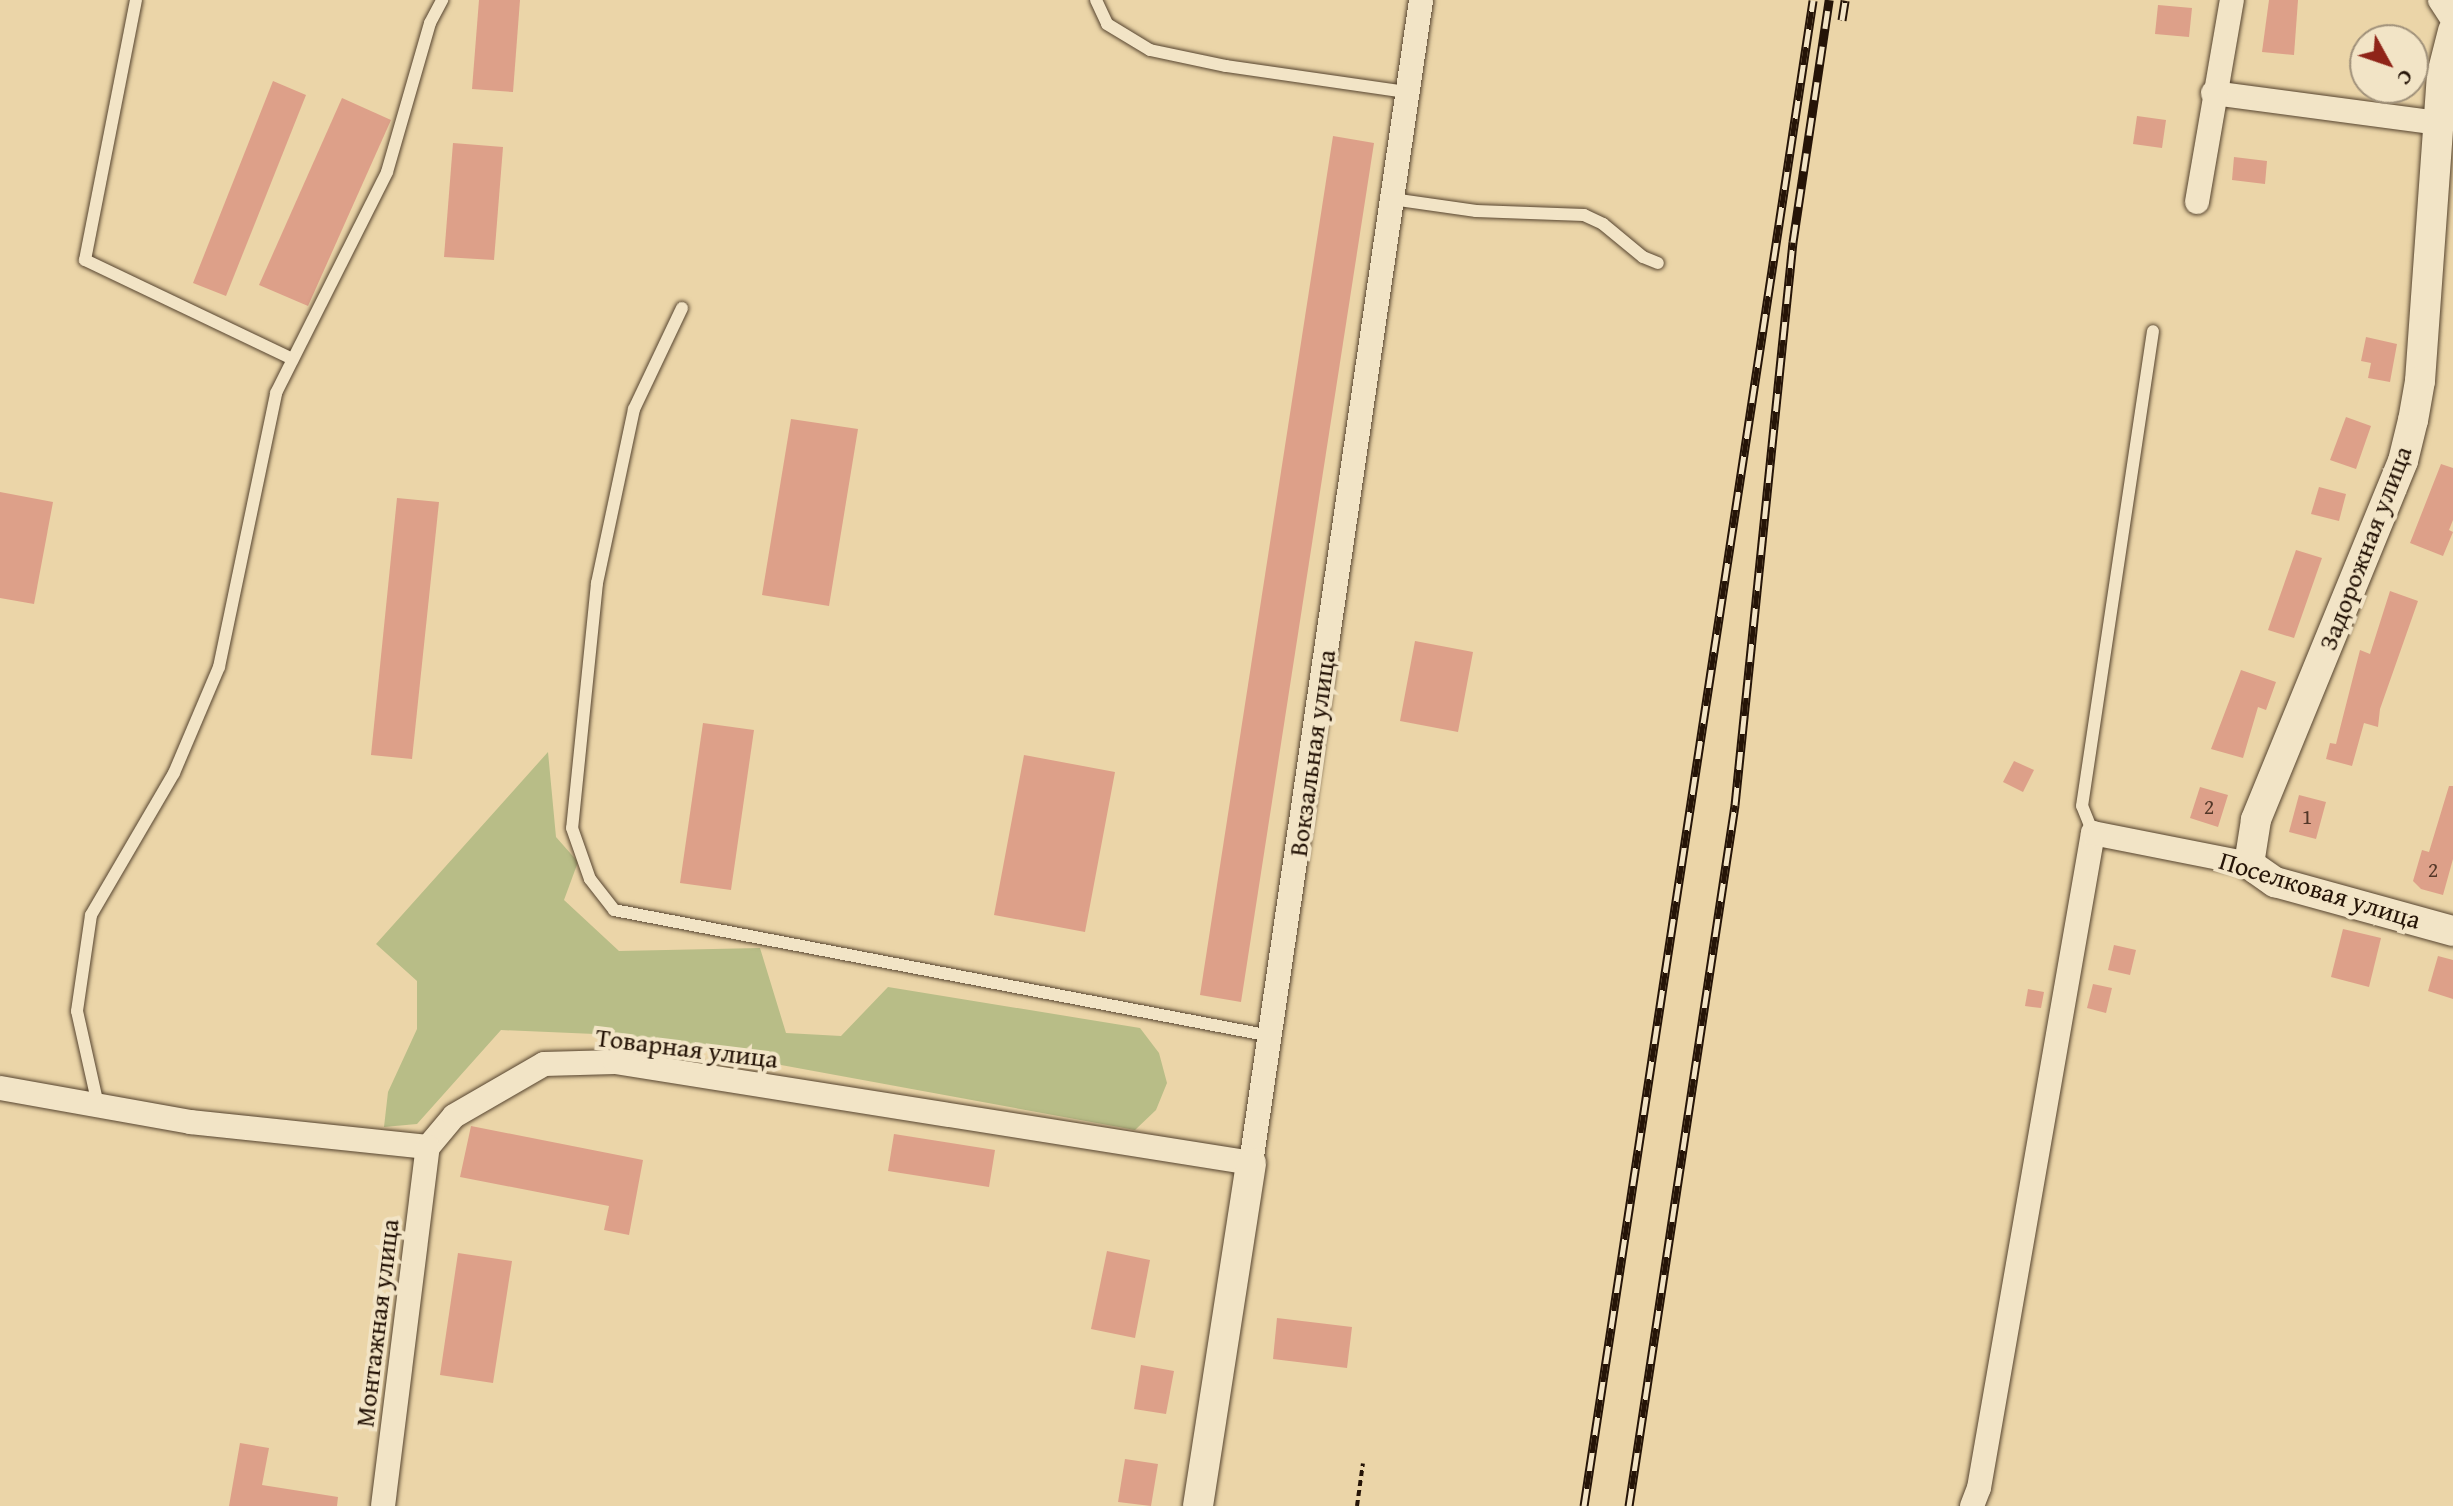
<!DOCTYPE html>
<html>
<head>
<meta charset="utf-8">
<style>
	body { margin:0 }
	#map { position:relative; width:2453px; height:1506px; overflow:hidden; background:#ebd5a8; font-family:"Gentium Book Plus",serif }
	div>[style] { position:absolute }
	.green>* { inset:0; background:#b8bd87 }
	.building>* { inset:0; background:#dda089 }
	.path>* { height:4px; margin-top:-2px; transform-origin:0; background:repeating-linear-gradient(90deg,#251407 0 6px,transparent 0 10px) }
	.roads { filter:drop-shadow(0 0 2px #56442f) drop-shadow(0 0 2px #56442f) }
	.service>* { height:12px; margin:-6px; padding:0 6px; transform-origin:6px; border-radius:6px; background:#f2e4c6 }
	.minor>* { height:24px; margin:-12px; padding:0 12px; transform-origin:12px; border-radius:12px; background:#f2e4c6 }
	.tertiary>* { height:30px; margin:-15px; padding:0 15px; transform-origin:15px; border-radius:15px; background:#f2e4c6 }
	.rail>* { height:9px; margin-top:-4.5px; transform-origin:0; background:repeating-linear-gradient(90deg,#f2e4c6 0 18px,#251407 0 36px); box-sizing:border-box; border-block:2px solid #251407 }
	span { translate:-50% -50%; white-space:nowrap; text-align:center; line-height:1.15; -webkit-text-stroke:8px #f2e4c6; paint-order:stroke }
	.number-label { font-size:22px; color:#533728 }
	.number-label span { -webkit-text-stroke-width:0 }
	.street-label { font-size:26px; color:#251407 }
	.north { position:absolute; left:2349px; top:24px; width:80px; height:80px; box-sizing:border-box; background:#f2e4c6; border:2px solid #a0917a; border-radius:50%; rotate:130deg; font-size:22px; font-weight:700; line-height:32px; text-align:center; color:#251407 }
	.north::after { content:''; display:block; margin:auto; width:28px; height:36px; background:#8f2418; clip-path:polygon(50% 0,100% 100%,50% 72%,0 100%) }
</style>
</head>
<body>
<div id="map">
	<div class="green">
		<div style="clip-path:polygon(548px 752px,556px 837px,578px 862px,564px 900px,619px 951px,760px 948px,786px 1033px,841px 1036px,888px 987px,1140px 1028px,1159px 1053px,1167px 1083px,1156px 1110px,1135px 1130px,618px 1035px,501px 1030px,417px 1124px,384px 1127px,388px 1092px,417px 1029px,417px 981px,376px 944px)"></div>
	</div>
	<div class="building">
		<div style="clip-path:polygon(479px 0,520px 0,513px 92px,472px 89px)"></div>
		<div style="clip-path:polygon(2269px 0,2298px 0,2294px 55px,2262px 52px)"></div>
		<div style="clip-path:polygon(2158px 5px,2192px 8px,2189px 37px,2155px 34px)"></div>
		<div style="clip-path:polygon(273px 81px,306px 95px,226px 296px,193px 283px)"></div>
		<div style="clip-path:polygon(342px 98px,391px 120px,308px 306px,259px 285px)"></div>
		<div style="clip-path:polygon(2137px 116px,2166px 120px,2162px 148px,2133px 144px)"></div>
		<div style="clip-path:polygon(1333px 136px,1374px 143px,1241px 1002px,1200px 995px)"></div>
		<div style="clip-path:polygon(453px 143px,503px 147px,494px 260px,444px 257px)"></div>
		<div style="clip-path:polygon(2234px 157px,2267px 161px,2265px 184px,2232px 180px)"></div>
		<div style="clip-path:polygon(2366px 337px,2397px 344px,2390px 382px,2368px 378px,2371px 363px,2361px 361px)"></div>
		<div style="clip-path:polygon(2346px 417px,2371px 426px,2356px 469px,2330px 460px)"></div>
		<div style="clip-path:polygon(791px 419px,858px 429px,829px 606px,762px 595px)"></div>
		<div style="clip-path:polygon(2441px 464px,2453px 468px,2453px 520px,2449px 530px,2453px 532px,2443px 556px,2410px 543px)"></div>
		<div style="clip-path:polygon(2319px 487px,2346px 494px,2339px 521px,2311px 514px)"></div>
		<div style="clip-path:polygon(0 492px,53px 502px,34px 604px,0 598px)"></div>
		<div style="clip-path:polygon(397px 498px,439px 502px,412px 759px,371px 755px)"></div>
		<div style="clip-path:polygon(2296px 550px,2322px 558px,2294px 638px,2268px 630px)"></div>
		<div style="clip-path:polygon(2390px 591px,2418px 601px,2380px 709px,2378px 727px,2364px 723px,2352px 766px,2326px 759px,2330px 743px,2336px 744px,2360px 650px,2370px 654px)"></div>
		<div style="clip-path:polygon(1415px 641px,1473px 652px,1458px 732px,1400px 721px)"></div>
		<div style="clip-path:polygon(2241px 670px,2276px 682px,2266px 710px,2258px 707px,2243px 758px,2211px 749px)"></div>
		<div style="clip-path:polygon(703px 723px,754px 730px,731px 890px,680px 883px)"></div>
		<div style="clip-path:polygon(1024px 755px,1115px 772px,1085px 932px,994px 915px)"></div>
		<div style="clip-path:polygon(2014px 761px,2034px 770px,2023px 792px,2003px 782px)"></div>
		<div style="clip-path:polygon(2449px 786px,2453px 786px,2453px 859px,2443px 895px,2421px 889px,2413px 881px,2422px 850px,2429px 852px)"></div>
		<div style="clip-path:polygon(2200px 787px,2228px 795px,2218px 827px,2190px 818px)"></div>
		<div style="clip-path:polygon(2299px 795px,2326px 802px,2316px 839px,2289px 832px)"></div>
		<div style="clip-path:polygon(2343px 929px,2381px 938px,2369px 987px,2331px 977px)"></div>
		<div style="clip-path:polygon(2114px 945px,2136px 950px,2130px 975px,2108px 970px)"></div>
		<div style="clip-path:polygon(2438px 956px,2453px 960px,2453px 999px,2428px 991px)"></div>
		<div style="clip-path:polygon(2093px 984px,2112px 988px,2106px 1013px,2087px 1008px)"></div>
		<div style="clip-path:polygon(2028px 989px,2044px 992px,2041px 1008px,2025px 1006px)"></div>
		<div style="clip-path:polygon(471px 1126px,643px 1160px,629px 1235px,604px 1230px,609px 1206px,460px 1177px)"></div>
		<div style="clip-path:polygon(894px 1134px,995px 1150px,989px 1187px,888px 1171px)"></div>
		<div style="clip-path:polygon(1107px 1251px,1150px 1260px,1135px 1338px,1091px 1329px)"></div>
		<div style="clip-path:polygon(458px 1253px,512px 1261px,493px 1383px,440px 1375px)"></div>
		<div style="clip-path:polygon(1277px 1318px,1352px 1327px,1347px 1368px,1273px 1359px)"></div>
		<div style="clip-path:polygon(1141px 1365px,1174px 1371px,1166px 1414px,1134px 1409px)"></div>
		<div style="clip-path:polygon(240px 1443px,269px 1448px,262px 1485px,338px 1497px,337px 1506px,229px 1506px)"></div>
		<div style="clip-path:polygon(1125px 1459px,1158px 1464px,1151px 1506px,1118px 1502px)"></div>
	</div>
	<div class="path">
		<div style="left:1357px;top:1506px;width:43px;rotate:-82.1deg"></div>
	</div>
	<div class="roads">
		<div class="service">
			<div style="left:136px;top:0;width:265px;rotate:101.1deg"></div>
			<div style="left:85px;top:260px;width:230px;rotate:25.5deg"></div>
			<div style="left:1096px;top:0;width:26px;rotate:65deg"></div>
			<div style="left:1107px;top:24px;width:50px;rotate:31.2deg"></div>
			<div style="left:1150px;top:50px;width:78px;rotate:11.9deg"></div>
			<div style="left:1226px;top:66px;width:183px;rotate:8.2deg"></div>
			<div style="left:1392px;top:199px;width:85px;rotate:8.1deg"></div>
			<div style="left:1476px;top:211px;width:108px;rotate:2.1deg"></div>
			<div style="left:1584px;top:215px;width:21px;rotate:25deg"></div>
			<div style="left:1603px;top:224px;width:52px;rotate:39.5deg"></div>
			<div style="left:1643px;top:257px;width:16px;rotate:22deg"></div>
			<div style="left:682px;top:308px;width:112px;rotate:115.4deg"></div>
			<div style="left:634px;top:409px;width:178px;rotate:102deg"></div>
			<div style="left:597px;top:583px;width:246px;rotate:95.8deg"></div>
			<div style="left:572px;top:828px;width:54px;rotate:70.6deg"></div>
			<div style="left:590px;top:879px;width:39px;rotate:52deg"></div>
			<div style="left:614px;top:910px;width:669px;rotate:10.86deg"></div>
			<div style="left:2093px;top:833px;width:29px;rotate:-112deg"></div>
			<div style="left:2082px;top:806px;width:480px;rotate:-81.5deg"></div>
			<div style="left:98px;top:1105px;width:96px;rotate:-102.6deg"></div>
			<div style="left:77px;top:1011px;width:97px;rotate:-81.7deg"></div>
			<div style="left:91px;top:915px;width:164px;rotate:-59.7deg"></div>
			<div style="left:174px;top:773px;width:115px;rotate:-67deg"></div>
			<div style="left:219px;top:667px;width:280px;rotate:-78.2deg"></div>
			<div style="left:276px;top:393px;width:247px;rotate:-63.3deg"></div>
			<div style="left:387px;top:172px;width:155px;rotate:-73.9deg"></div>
			<div style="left:430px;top:23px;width:26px;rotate:-62deg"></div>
		</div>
		<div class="minor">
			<div style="left:2440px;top:0;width:24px;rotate:57deg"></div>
			<div style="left:2213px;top:93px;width:226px;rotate:7.6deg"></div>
			<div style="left:2197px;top:202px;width:205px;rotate:-80.2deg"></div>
			<div style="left:0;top:1088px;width:193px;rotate:10.1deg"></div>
			<div style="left:190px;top:1122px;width:239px;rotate:6deg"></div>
			<div style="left:428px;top:1147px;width:40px;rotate:-50deg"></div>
			<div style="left:454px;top:1116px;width:104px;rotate:-30deg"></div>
			<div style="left:544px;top:1064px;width:71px;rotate:-1.6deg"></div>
			<div style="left:615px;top:1062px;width:644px;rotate:9.02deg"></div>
			<div style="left:1251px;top:1163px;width:1175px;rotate:-81.68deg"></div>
			<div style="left:383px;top:1506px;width:362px;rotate:-82.9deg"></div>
			<div style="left:1972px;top:1506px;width:19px;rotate:-69deg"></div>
			<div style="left:1979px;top:1488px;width:665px;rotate:-80.13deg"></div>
			<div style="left:2093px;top:833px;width:159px;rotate:11.2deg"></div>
		</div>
		<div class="tertiary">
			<div style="left:2453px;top:31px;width:44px;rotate:104.3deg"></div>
			<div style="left:2442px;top:74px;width:308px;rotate:94.1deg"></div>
			<div style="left:2420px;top:381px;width:40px;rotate:100deg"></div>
			<div style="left:2413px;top:420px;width:42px;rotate:103.7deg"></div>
			<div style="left:2403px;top:461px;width:388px;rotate:112.3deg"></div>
			<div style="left:2256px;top:820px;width:45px;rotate:99deg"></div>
			<div style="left:2249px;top:864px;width:32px;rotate:35deg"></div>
			<div style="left:2275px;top:882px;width:185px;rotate:15.4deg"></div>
			<div style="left:1198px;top:1506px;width:347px;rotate:-81.2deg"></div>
		</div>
	</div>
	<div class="rail">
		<div style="left:1842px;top:20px;width:20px;rotate:-81deg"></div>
		<div style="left:1584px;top:1506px;width:1523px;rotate:-81.35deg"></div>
		<div style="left:1629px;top:1506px;width:709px;rotate:-81.4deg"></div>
		<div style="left:1735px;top:805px;width:566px;rotate:-84.12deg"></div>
		<div style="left:1793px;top:242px;width:245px;rotate:-81.5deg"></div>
	</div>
	<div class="number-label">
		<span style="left:2209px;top:807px">2</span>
		<span style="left:2307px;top:817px">1</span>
		<span style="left:2433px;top:870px">2</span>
	</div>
	<div class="street-label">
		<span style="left:2365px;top:548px;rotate:-69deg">Задорожная улица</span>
		<span style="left:1312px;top:753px;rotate:-82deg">Вокзальная улица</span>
		<span style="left:2320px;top:890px;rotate:17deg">Поселковая улица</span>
		<span style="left:687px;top:1048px;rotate:7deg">Товарная улица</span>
		<span style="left:377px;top:1323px;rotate:-83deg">Монтажная улица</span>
	</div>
	<div class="north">С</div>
</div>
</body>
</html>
